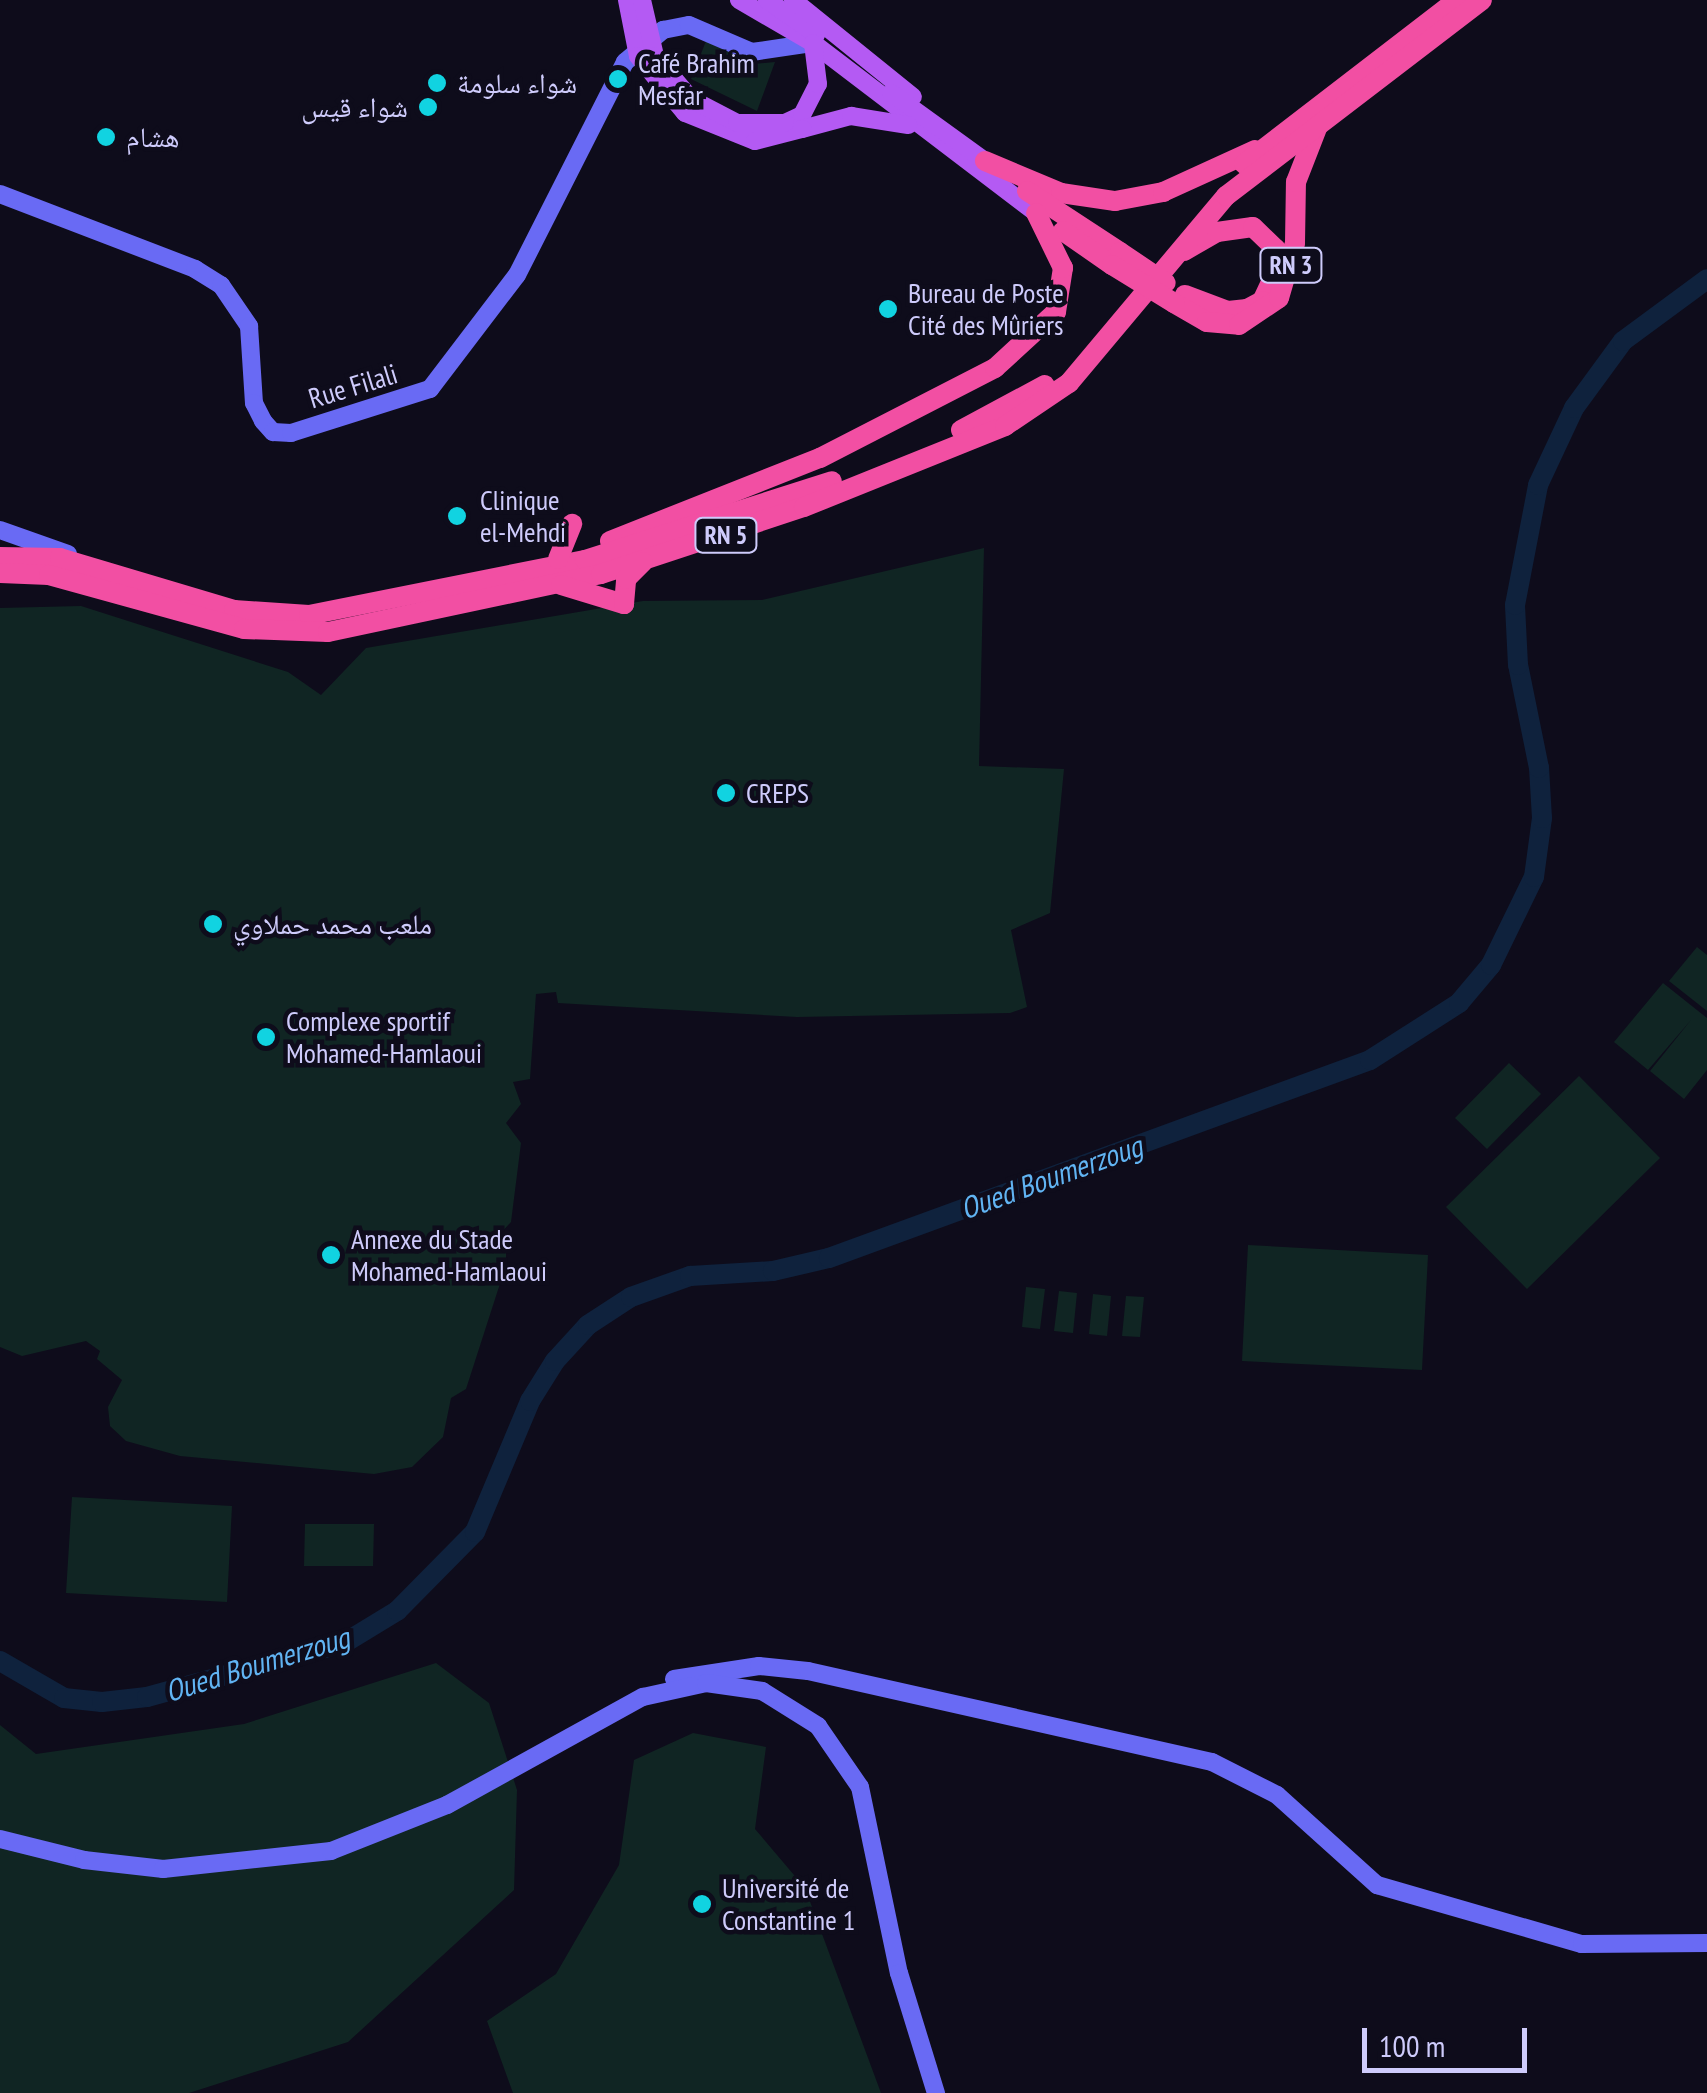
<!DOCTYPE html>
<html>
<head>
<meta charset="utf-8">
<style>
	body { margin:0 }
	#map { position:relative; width:1707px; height:2093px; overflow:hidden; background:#0e0c1b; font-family:"PT Sans Narrow","Noto Naskh Arabic",sans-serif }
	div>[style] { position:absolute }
	.green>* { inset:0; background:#102523 }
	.river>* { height:20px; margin:-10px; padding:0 10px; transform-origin:10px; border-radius:10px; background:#0f223d }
	.secondary>* { height:18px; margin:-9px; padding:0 9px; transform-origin:9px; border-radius:9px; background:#696af4 }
	.primary>* { height:18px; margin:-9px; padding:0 9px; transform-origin:9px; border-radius:9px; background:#b45af3 }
	.highway>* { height:20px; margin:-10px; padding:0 10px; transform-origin:10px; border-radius:10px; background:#f24fa3 }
	.primary-bridge>* { height:18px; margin:-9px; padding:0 9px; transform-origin:9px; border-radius:9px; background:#b45af3 }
	.highway-bridge>* { height:20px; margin:-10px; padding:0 10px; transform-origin:10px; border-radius:10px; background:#f24fa3 }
	.dots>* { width:28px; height:28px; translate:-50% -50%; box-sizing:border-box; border:5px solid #0e0c1b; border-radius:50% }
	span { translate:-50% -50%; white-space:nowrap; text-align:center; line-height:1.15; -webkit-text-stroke:9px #0e0c1b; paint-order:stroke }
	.shield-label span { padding:2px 8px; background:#0e0c1b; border:2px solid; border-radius:8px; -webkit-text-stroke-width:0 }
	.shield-label { font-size:25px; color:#cecbfb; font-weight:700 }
	.poi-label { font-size:28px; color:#cecbfb }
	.left { translate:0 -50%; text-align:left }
	.right { translate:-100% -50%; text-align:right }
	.street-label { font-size:28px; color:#cecbfb }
	.water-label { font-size:30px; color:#61b4f3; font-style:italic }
	.scale { position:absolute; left:1362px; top:2028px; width:165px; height:45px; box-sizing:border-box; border:5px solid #cecbfb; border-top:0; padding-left:12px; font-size:30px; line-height:35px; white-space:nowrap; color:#cecbfb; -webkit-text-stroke:8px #0e0c1b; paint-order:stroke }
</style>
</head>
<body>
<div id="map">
	<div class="green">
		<div style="clip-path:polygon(706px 41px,753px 64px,775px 62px,757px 111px,691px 79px)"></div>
		<div style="clip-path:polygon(984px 548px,979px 766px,1064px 769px,1050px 913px,1011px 930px,1027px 1007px,1010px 1013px,797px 1017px,558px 1003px,556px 992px,536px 994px,530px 1079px,513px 1082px,521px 1104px,506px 1123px,521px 1143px,511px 1222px,498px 1236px,506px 1245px,506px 1265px,466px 1389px,451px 1398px,443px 1437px,412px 1467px,374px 1474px,180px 1456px,126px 1441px,110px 1426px,108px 1407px,122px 1380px,97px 1359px,100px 1351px,86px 1341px,22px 1356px,0 1347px,0 608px,81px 606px,288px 672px,321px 695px,366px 648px,643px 601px,762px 600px)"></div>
		<div style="clip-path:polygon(1697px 947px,1707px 955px,1707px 1011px,1669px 981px)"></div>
		<div style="clip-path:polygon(1663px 983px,1707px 1018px,1707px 1070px,1684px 1099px,1650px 1071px,1691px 1020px,1648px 1070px,1614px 1042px)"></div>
		<div style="clip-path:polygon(1509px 1063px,1541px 1094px,1487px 1149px,1455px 1118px)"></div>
		<div style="clip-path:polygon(1579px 1076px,1660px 1158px,1527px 1289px,1446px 1207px)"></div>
		<div style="clip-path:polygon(1248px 1245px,1428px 1255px,1422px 1370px,1242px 1361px)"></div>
		<div style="clip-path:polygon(1026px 1287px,1045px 1289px,1040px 1329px,1022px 1327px)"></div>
		<div style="clip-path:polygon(1059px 1291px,1077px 1293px,1073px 1333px,1054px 1331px)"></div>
		<div style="clip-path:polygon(1093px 1294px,1111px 1296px,1107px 1336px,1089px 1334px)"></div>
		<div style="clip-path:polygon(1126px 1296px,1144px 1297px,1140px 1337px,1122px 1336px)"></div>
		<div style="clip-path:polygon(72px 1497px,232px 1506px,227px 1602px,66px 1593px)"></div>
		<div style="clip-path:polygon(305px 1524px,374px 1524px,373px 1566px,304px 1566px)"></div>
		<div style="clip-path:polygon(436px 1663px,489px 1703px,517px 1790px,514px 1890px,348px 2042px,189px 2093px,0 2093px,0 1725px,36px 1754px,244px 1724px)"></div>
		<div style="clip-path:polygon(693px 1733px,766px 1747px,755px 1829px,805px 1888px,881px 2093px,513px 2093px,487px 2021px,556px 1974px,619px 1865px,634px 1760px)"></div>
	</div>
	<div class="river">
		<div style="left:0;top:1661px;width:74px;rotate:30deg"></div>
		<div style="left:64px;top:1698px;width:38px;rotate:6deg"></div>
		<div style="left:102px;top:1702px;width:45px;rotate:-6.3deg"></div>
		<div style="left:147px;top:1697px;width:206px;rotate:-15.4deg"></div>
		<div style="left:346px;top:1642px;width:60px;rotate:-31.3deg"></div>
		<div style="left:397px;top:1611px;width:111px;rotate:-45.4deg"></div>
		<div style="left:475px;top:1532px;width:142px;rotate:-67.2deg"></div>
		<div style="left:530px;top:1401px;width:47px;rotate:-58deg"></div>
		<div style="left:555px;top:1361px;width:49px;rotate:-47.5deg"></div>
		<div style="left:588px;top:1325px;width:51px;rotate:-33.1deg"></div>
		<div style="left:631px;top:1297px;width:63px;rotate:-19.6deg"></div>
		<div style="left:690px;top:1276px;width:83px;rotate:-3.4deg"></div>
		<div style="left:773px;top:1271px;width:57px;rotate:-13.1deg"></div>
		<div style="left:829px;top:1258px;width:576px;rotate:-20.1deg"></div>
		<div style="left:1370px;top:1060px;width:106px;rotate:-32.6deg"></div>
		<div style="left:1459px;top:1003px;width:50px;rotate:-49.9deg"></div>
		<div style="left:1491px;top:965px;width:98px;rotate:-64deg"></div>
		<div style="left:1534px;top:877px;width:60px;rotate:-82.3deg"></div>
		<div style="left:1542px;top:818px;width:50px;rotate:-93.4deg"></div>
		<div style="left:1539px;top:768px;width:105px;rotate:-101.5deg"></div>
		<div style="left:1518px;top:665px;width:60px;rotate:-92.9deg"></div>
		<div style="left:1515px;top:605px;width:122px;rotate:-79.1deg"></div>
		<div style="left:1538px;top:485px;width:85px;rotate:-64.9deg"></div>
		<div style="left:1574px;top:408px;width:83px;rotate:-53.8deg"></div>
		<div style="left:1623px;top:341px;width:104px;rotate:-36.4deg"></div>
	</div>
	<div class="secondary">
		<div style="left:0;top:194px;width:209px;rotate:21deg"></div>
		<div style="left:195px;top:269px;width:31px;rotate:32deg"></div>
		<div style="left:221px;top:285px;width:50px;rotate:55.7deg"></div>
		<div style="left:249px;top:326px;width:77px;rotate:86.3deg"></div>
		<div style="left:254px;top:403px;width:20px;rotate:63deg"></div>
		<div style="left:263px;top:421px;width:15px;rotate:48deg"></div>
		<div style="left:273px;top:432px;width:18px;rotate:3deg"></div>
		<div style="left:291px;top:433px;width:146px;rotate:-17.6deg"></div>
		<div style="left:430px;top:389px;width:143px;rotate:-52.7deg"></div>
		<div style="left:517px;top:275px;width:239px;rotate:-63.1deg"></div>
		<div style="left:625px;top:62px;width:50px;rotate:-40.1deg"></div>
		<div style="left:663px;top:30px;width:26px;rotate:-11deg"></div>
		<div style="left:689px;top:25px;width:69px;rotate:23.2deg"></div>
		<div style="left:752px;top:52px;width:62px;rotate:-8.4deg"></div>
		<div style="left:0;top:530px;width:72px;rotate:19.4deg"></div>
		<div style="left:674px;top:1679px;width:86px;rotate:-8.7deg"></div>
		<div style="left:759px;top:1666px;width:49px;rotate:5.8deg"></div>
		<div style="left:808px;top:1671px;width:414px;rotate:12.7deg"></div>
		<div style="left:1212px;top:1762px;width:73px;rotate:26.9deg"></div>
		<div style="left:1277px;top:1795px;width:135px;rotate:42deg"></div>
		<div style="left:1377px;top:1885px;width:213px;rotate:16.1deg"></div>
		<div style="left:1582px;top:1944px;width:125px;rotate:-0.5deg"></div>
		<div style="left:0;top:1839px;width:87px;rotate:14deg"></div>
		<div style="left:84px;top:1860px;width:80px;rotate:6.5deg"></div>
		<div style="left:163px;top:1869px;width:169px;rotate:-6.1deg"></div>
		<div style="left:331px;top:1851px;width:125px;rotate:-21.6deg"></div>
		<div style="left:447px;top:1805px;width:224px;rotate:-28.9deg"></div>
		<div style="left:643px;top:1697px;width:65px;rotate:-12.5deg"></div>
		<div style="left:706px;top:1683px;width:57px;rotate:8.1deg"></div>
		<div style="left:762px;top:1691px;width:66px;rotate:32deg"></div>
		<div style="left:818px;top:1726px;width:74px;rotate:55.5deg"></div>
		<div style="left:860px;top:1787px;width:190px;rotate:78.2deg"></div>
		<div style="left:899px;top:1973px;width:126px;rotate:72.9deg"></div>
	</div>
	<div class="primary">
		<div style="left:739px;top:0;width:86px;rotate:30.2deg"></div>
		<div style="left:813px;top:43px;width:280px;rotate:37.3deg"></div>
		<div style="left:767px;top:0;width:60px;rotate:34.8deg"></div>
		<div style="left:793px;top:0;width:154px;rotate:38.9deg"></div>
		<div style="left:891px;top:93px;width:116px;rotate:35.9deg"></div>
		<div style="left:785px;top:123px;width:19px;rotate:-25deg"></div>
		<div style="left:802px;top:115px;width:35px;rotate:-63deg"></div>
		<div style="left:818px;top:84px;width:41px;rotate:-97deg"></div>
		<div style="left:802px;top:129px;width:51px;rotate:-14.9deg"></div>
		<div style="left:851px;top:116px;width:58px;rotate:9deg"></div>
	</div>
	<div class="highway">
		<div style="left:985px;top:161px;width:82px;rotate:22.8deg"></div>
		<div style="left:1061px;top:193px;width:55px;rotate:8.4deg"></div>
		<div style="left:1115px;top:201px;width:49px;rotate:-10.6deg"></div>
		<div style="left:1163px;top:192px;width:101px;rotate:-24.5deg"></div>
		<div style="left:1244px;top:164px;width:269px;rotate:-37.6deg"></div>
		<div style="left:1027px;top:191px;width:111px;rotate:33.3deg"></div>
		<div style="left:1063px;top:231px;width:60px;rotate:34.8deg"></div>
		<div style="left:1184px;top:251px;width:38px;rotate:-30deg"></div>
		<div style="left:1217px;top:232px;width:36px;rotate:-8deg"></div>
		<div style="left:1253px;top:227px;width:32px;rotate:44deg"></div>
		<div style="left:1276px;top:249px;width:16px;rotate:79deg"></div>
		<div style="left:1279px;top:265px;width:40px;rotate:115deg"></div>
		<div style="left:1262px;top:301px;width:17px;rotate:152deg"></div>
		<div style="left:1247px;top:309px;width:19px;rotate:174deg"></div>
		<div style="left:1228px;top:311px;width:46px;rotate:-159.6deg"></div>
		<div style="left:1174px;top:303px;width:38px;rotate:30deg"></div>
		<div style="left:1207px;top:322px;width:32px;rotate:5deg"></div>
		<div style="left:1239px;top:325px;width:48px;rotate:-34deg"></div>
		<div style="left:1279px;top:298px;width:57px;rotate:-73.8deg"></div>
		<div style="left:1295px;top:243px;width:61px;rotate:-89.1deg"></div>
		<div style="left:1296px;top:182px;width:63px;rotate:-68.7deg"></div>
		<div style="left:961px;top:430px;width:95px;rotate:-28.2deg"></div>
		<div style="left:610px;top:541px;width:226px;rotate:-21.6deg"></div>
		<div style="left:820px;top:458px;width:197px;rotate:-27.2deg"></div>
		<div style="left:995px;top:368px;width:83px;rotate:-42.6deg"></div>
		<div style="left:1056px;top:312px;width:45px;rotate:-81deg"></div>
		<div style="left:1063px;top:268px;width:61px;rotate:-116.1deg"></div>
		<div style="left:0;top:557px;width:60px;rotate:1deg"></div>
		<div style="left:60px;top:558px;width:182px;rotate:16.6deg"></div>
		<div style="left:234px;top:610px;width:75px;rotate:3.8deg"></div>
		<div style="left:309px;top:615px;width:281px;rotate:-11.3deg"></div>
		<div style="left:585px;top:560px;width:259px;rotate:-17.7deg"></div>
		<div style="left:558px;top:559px;width:38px;rotate:-68deg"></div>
		<div style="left:0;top:573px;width:49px;rotate:2.3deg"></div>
		<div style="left:49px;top:575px;width:202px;rotate:15.5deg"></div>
		<div style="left:244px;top:629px;width:84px;rotate:2deg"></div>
		<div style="left:328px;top:632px;width:279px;rotate:-12deg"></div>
		<div style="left:601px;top:574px;width:214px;rotate:-18.3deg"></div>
		<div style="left:804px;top:507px;width:217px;rotate:-21.9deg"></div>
		<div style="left:1005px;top:426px;width:77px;rotate:-33.9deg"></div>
		<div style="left:1069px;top:383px;width:244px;rotate:-50deg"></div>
		<div style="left:1226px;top:196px;width:322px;rotate:-37.4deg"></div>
		<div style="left:561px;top:585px;width:66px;rotate:16.8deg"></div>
		<div style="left:624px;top:604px;width:25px;rotate:-85deg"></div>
		<div style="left:626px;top:579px;width:24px;rotate:-45deg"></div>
	</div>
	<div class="primary-bridge">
		<div style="left:627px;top:0;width:57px;rotate:78.9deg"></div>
		<div style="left:638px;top:56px;width:74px;rotate:50.5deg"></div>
		<div style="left:685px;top:113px;width:75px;rotate:21.8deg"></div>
		<div style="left:755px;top:141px;width:49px;rotate:-14.3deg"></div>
		<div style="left:642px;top:0;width:57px;rotate:76.9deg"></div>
		<div style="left:655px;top:56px;width:56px;rotate:50.1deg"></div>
		<div style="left:691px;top:99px;width:52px;rotate:27.6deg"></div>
		<div style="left:737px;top:123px;width:48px"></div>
	</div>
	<div class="highway-bridge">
		<div style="left:1120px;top:252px;width:55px;rotate:34deg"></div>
		<div style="left:1112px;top:265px;width:73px;rotate:31.5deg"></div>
	</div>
	<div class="dots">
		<div style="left:618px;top:79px;background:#11d3e1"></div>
		<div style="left:437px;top:83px;background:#11d3e1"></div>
		<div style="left:428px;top:107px;background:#11d3e1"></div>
		<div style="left:106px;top:137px;background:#11d3e1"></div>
		<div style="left:888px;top:309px;background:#11d3e1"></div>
		<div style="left:457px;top:516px;background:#11d3e1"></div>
		<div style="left:726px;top:793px;background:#11d3e1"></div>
		<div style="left:213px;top:924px;background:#11d3e1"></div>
		<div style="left:266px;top:1037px;background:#11d3e1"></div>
		<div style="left:331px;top:1255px;background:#11d3e1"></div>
		<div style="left:702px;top:1904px;background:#11d3e1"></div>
	</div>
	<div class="shield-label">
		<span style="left:1291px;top:265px">RN 3</span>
		<span style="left:726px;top:535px">RN 5</span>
	</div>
	<div class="poi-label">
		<span class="left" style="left:638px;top:79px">Café Brahim<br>Mesfar</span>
		<span class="left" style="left:457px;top:83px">شواء سلومة</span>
		<span class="right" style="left:408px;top:107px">شواء قيس</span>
		<span class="left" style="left:126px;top:137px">هشام</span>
		<span class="left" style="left:908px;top:309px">Bureau de Poste<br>Cité des Mûriers</span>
		<span class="left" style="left:480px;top:516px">Clinique<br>el-Mehdi</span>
		<span class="left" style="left:746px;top:793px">CREPS</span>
		<span class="left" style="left:233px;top:924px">ملعب محمد حملاوي</span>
		<span class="left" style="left:286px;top:1037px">Complexe sportif<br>Mohamed-Hamlaoui</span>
		<span class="left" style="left:351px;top:1255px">Annexe du Stade<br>Mohamed-Hamlaoui</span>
		<span class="left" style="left:722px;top:1904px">Université de<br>Constantine 1</span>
	</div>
	<div class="street-label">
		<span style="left:353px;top:386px;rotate:-17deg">Rue Filali</span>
	</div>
	<div class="water-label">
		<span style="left:1051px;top:1177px;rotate:-20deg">Oued Boumerzoug</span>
		<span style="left:257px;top:1664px;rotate:-17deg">Oued Boumerzoug</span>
	</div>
	<div class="scale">100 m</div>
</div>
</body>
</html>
